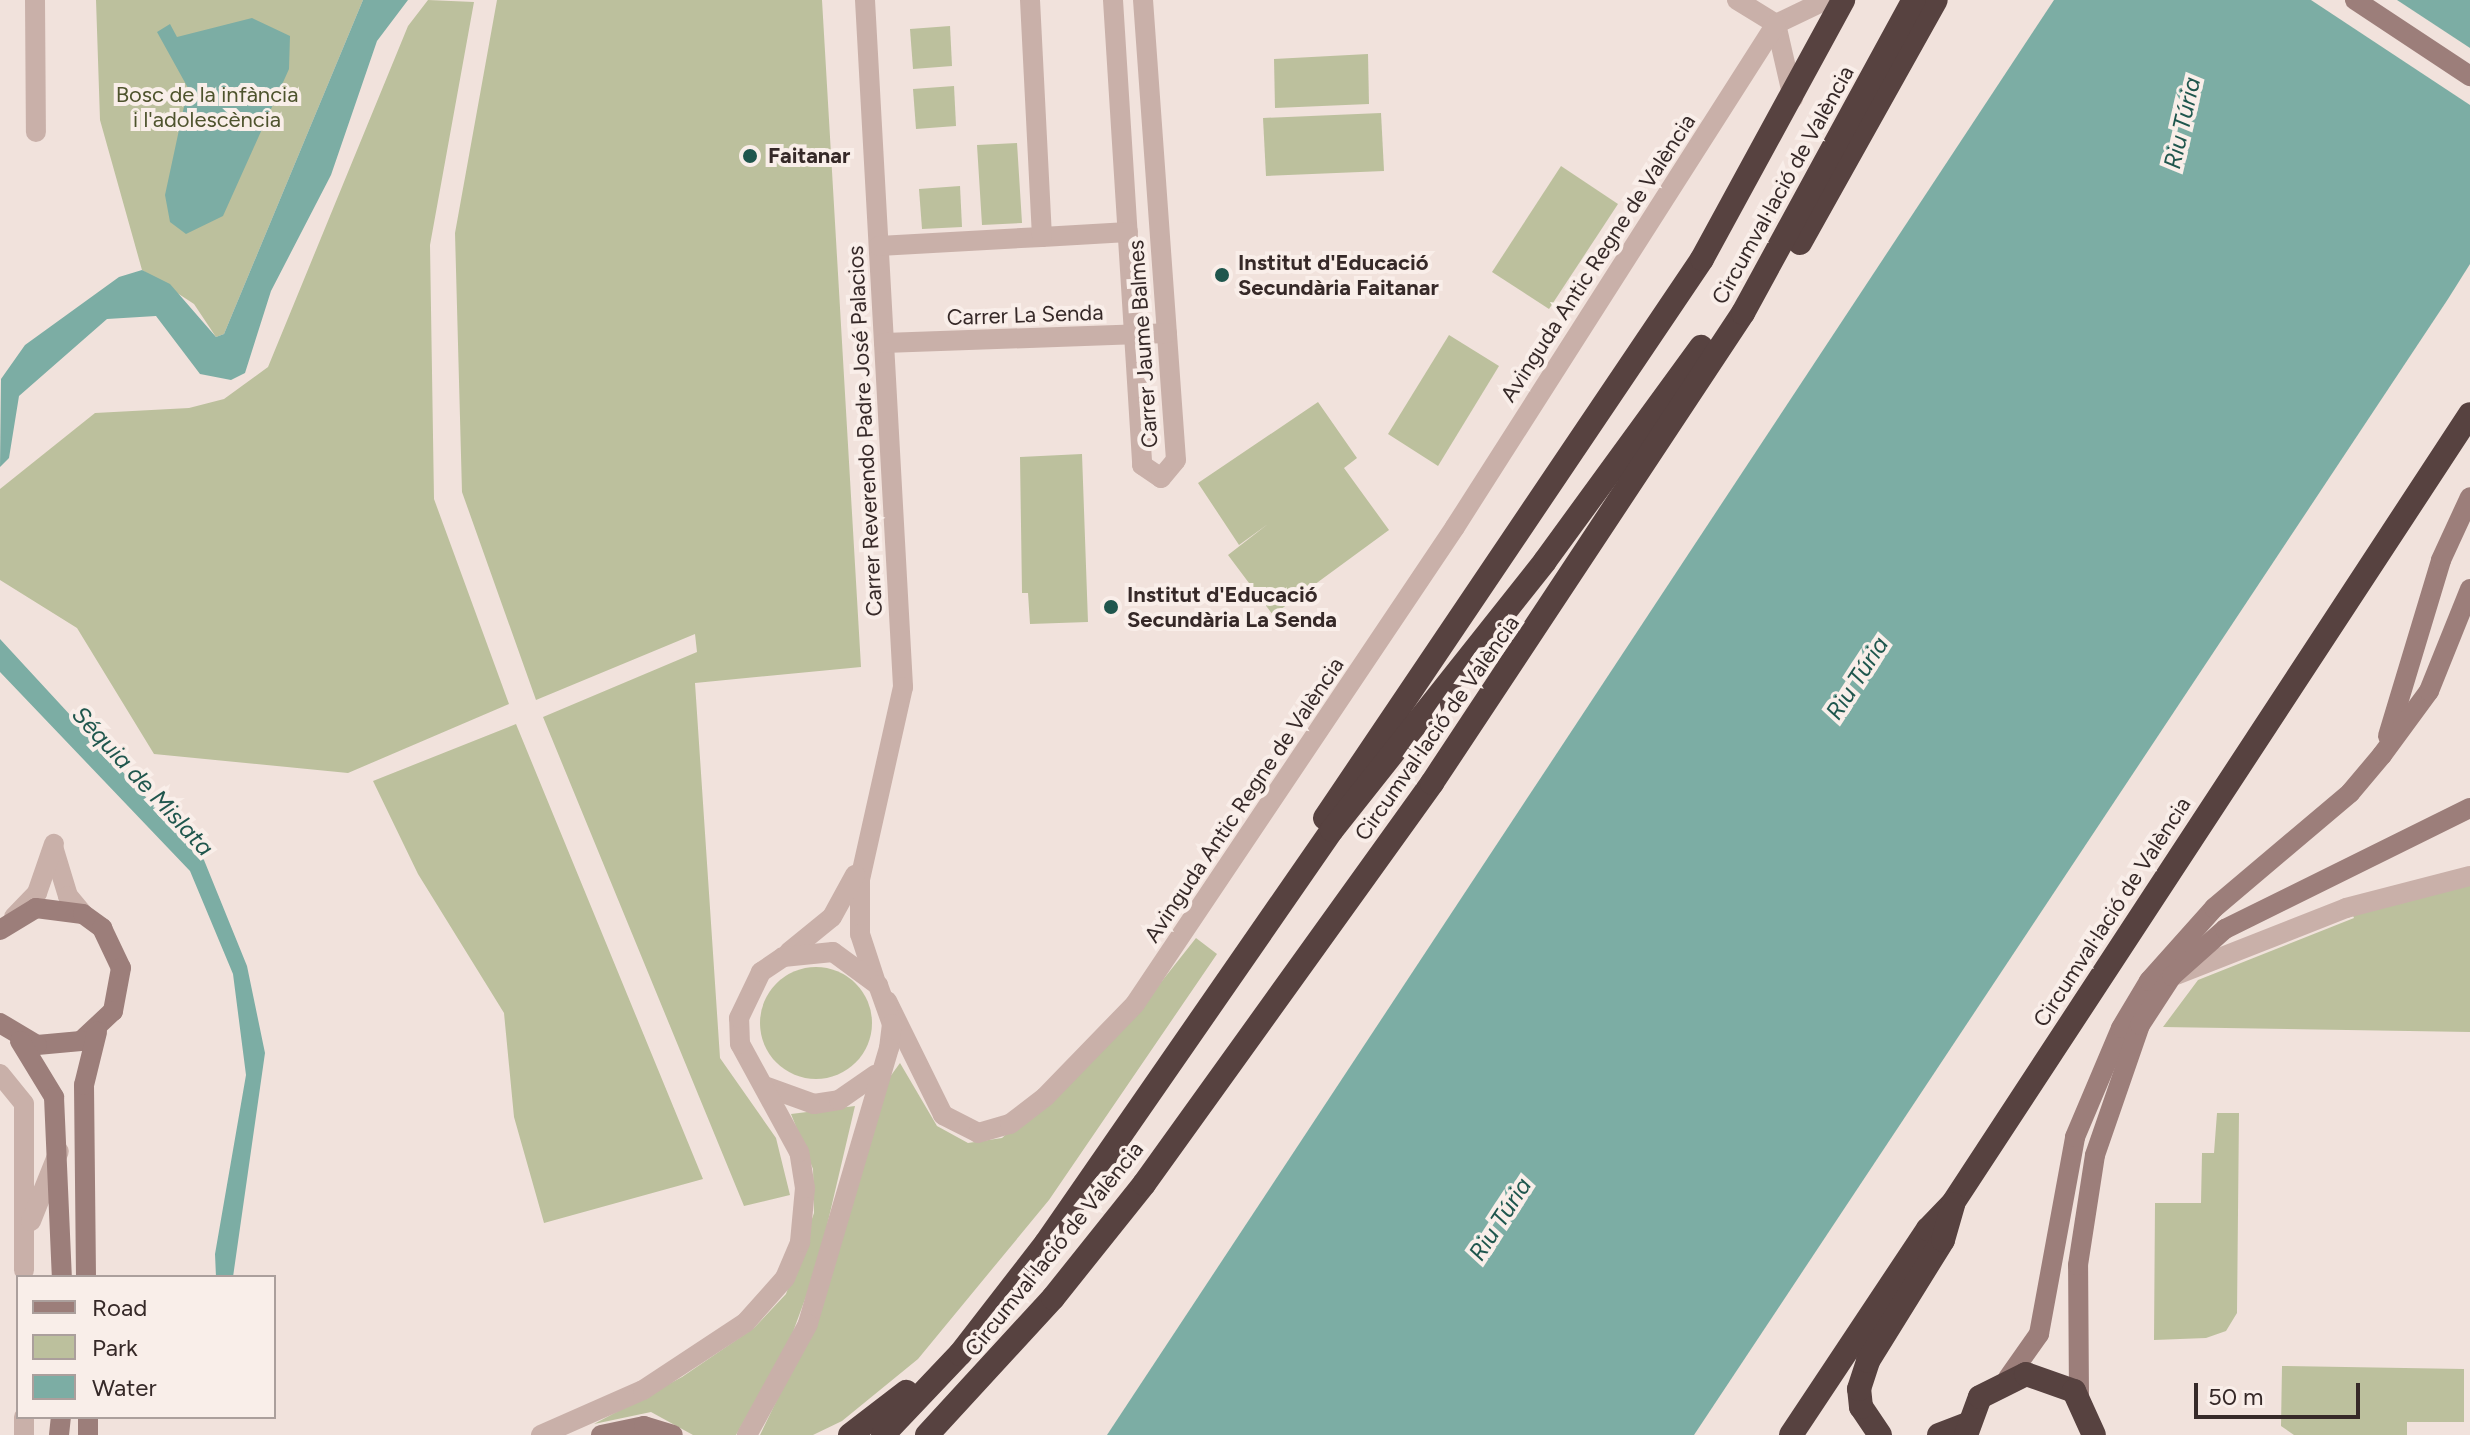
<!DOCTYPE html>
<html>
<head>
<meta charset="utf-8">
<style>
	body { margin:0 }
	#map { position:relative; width:2470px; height:1435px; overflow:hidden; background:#f1e2dc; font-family:Figtree,sans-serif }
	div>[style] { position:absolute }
	.green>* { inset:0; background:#bcc09d }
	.round { border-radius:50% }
	.water>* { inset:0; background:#7cada4 }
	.pier>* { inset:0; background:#f1e2dc }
	.street>* { height:20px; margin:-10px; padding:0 10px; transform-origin:10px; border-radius:10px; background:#c9b0a9 }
	.secondary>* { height:20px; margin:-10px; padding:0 10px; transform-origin:10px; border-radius:10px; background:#9c7e7a }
	.highway>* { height:24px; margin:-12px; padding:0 12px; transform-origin:12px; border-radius:12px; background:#574240 }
	.dots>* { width:22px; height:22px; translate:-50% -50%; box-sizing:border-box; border:4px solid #f9eee9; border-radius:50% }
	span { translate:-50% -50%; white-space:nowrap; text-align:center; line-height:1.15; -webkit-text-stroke:8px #f9eee9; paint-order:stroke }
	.park-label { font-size:22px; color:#4e532d }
	.poi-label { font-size:22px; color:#362928; font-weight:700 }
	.left { translate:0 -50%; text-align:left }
	.street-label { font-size:22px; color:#362928 }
	.water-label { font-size:24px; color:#1f564d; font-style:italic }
	.legend { position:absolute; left:16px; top:1275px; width:260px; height:144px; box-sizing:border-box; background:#f9eee9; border:2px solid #ab9f9c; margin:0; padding:10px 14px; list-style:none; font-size:24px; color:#362928 }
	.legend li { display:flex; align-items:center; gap:16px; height:40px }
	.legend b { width:40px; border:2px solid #ab9f9c }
	.scale { position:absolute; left:2194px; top:1383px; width:166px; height:36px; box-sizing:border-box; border:4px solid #362928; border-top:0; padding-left:10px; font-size:24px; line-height:28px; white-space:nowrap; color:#362928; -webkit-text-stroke:6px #f9eee9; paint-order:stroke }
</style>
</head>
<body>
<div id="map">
	<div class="green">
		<div style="clip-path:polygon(96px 0,363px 0,224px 334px,216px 337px,194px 304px,142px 270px,100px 120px)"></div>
		<div style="clip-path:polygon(428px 0,474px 2px,430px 245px,434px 499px,509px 704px,348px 773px,154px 754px,77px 628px,0 580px,0 489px,95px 413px,189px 408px,224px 399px,268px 367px,408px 26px)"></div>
		<div style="clip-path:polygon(497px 0,822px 0,861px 667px,695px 683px,720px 1058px,776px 1138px,790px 1195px,744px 1206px,543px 717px,697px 652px,695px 634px,536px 700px,462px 492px,455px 233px)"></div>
		<div style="clip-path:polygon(950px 26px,952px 66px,913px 69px,910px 29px)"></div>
		<div style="clip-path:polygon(1368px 54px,1369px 104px,1275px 108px,1274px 59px)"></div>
		<div style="clip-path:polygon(954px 86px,956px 126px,916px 129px,913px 89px)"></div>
		<div style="clip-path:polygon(1381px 113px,1384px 171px,1266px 176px,1263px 118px)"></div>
		<div style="clip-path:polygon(1017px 143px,1022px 223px,982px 225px,977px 145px)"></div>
		<div style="clip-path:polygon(1561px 166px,1618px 204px,1549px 309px,1492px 272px)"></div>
		<div style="clip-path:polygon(960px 186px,962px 227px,922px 229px,919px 189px)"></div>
		<div style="clip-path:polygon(1449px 335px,1499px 366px,1438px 466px,1388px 434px)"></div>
		<div style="clip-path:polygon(1318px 402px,1357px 458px,1344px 468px,1389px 530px,1273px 615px,1228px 555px,1268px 524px,1239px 545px,1198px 483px)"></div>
		<div style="clip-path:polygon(1082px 454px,1088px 622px,1030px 624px,1028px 593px,1022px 593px,1020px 457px)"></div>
		<div style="clip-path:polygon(516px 724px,703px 1179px,544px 1223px,514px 1117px,504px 1013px,418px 874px,373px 781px)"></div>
		<div style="clip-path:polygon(2470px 885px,2470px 1032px,2163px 1027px,2198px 980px,2354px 918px,2351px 911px)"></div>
		<div style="clip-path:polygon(1196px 938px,1217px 954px,1049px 1200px,918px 1359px,842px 1421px,813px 1435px,760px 1435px,821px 1309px,879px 1092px,900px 1063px,937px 1126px,968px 1143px,1002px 1138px,1128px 1024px)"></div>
		<div class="round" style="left:760px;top:967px;width:112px;height:112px"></div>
		<div style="clip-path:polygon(855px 1106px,818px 1264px,790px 1340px,736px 1435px,693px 1435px,651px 1412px,594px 1424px,682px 1377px,754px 1328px,786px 1294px,814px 1213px,813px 1169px,791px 1114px)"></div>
		<div style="clip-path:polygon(2217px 1113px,2239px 1113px,2237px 1313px,2226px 1331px,2206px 1338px,2154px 1340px,2155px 1203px,2201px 1203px,2202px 1153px,2214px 1153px)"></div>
		<div style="clip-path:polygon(2282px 1366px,2464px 1369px,2464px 1422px,2407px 1422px,2407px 1435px,2294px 1435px,2281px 1426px)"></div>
	</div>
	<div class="water">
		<div style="clip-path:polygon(363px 0,408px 0,377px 41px,331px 175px,271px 291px,245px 373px,231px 380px,200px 374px,156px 316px,107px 319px,19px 396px,9px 458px,0 467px,1px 379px,25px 345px,119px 277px,142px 270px,170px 284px,216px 337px,224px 334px)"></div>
		<div style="clip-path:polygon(2054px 0,2470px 0,2470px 264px,2448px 299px,1694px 1435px,1107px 1435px)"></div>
		<div style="clip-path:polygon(252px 18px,290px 36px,289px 69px,223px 216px,186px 234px,170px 222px,165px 195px,188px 88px,157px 32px,170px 24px,177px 37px)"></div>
		<div style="clip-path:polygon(0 639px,204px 860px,247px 966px,265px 1053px,233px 1277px,216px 1277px,215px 1254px,246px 1075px,233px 974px,190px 871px,0 672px)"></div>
	</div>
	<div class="pier">
		<div style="clip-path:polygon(2311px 0,2397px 0,2470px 48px,2470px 105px)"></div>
	</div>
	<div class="street">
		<div style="left:35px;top:0;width:132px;rotate:89.6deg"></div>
		<div style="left:865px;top:0;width:688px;rotate:86.83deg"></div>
		<div style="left:903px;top:687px;width:197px;rotate:102.6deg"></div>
		<div style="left:860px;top:879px;width:55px;rotate:90deg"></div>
		<div style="left:860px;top:934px;width:48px;rotate:71.9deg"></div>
		<div style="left:1113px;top:0;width:466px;rotate:86.4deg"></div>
		<div style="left:1142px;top:465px;width:23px;rotate:34deg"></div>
		<div style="left:1161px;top:478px;width:23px;rotate:-50deg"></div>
		<div style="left:1176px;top:460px;width:461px;rotate:-94.1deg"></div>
		<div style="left:1737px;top:0;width:46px;rotate:31.6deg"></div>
		<div style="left:1776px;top:24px;width:76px;rotate:77.1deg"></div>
		<div style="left:1776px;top:24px;width:55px;rotate:-25.6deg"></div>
		<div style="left:1042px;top:237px;width:86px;rotate:-3.3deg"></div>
		<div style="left:879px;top:246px;width:163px;rotate:-3.2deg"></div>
		<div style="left:1042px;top:237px;width:237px;rotate:-92.9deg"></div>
		<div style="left:884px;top:343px;width:283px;rotate:-2deg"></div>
		<div style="left:54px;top:850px;width:48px;rotate:73.1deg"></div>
		<div style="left:68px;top:896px;width:23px;rotate:50deg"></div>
		<div style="left:14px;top:917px;width:33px;rotate:-46deg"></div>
		<div style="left:37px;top:893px;width:52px;rotate:-70.9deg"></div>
		<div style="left:789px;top:952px;width:55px;rotate:-39.1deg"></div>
		<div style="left:832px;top:917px;width:48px;rotate:-61.3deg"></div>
		<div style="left:2176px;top:975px;width:183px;rotate:-21.5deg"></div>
		<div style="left:2346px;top:908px;width:128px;rotate:-14.5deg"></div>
		<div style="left:887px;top:1001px;width:127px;rotate:63.8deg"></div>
		<div style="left:943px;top:1115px;width:39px;rotate:27deg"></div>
		<div style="left:978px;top:1133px;width:33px;rotate:-16deg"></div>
		<div style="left:1010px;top:1124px;width:44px;rotate:-37.6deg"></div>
		<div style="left:1045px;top:1097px;width:129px;rotate:-45.9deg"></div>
		<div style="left:1135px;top:1004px;width:574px;rotate:-56.14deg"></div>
		<div style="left:1455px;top:527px;width:597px;rotate:-57.46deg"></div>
		<div style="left:0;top:1074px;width:38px;rotate:51deg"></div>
		<div style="left:24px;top:1104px;width:166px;rotate:90deg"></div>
		<div style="left:767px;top:1087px;width:50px;rotate:19.9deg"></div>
		<div style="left:814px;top:1104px;width:25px;rotate:-9deg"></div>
		<div style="left:839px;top:1100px;width:44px;rotate:-34.8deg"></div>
		<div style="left:31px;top:1221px;width:75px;rotate:-68.2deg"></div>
		<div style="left:24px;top:1435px;width:18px;rotate:-90deg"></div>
		<div style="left:541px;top:1435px;width:111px;rotate:-23.8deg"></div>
		<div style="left:643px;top:1390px;width:123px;rotate:-33.4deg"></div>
		<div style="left:746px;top:1322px;width:59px;rotate:-48.4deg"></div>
		<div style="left:785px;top:1278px;width:39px;rotate:-67deg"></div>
		<div style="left:800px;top:1242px;width:54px;rotate:-84.7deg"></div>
		<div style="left:805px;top:1188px;width:36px;rotate:-99deg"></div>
		<div style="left:799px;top:1152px;width:123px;rotate:-118.6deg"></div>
		<div style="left:740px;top:1044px;width:26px;rotate:-92deg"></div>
		<div style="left:739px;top:1018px;width:51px;rotate:-64.4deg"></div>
		<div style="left:761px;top:972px;width:27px;rotate:-34deg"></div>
		<div style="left:783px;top:957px;width:50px;rotate:-5.7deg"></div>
		<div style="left:833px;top:952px;width:56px;rotate:36.3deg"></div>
		<div style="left:878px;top:985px;width:41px;rotate:70.3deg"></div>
		<div style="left:892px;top:1024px;width:24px;rotate:97deg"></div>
		<div style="left:889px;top:1048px;width:288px;rotate:106.4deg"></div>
		<div style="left:808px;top:1324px;width:127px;rotate:118.8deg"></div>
	</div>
	<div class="secondary">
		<div style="left:2355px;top:0;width:138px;rotate:33.5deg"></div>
		<div style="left:2388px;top:736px;width:184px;rotate:-73.2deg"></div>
		<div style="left:2441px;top:560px;width:69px;rotate:-65.3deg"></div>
		<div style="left:0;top:930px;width:42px;rotate:-31.4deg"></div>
		<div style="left:36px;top:908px;width:47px;rotate:7.3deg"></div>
		<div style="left:83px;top:914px;width:24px;rotate:36deg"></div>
		<div style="left:102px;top:928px;width:44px;rotate:64.6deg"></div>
		<div style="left:121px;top:968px;width:44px;rotate:100.5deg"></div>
		<div style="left:113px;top:1011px;width:44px;rotate:136.8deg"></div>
		<div style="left:81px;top:1041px;width:44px;rotate:174.8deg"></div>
		<div style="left:37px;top:1045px;width:43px;rotate:-149.3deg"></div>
		<div style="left:20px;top:1041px;width:66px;rotate:58.7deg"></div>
		<div style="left:54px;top:1097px;width:180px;rotate:87.5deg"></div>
		<div style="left:86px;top:1277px;width:192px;rotate:-90.6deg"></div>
		<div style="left:84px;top:1085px;width:55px;rotate:-76.2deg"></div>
		<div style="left:2008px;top:1378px;width:54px;rotate:-54.8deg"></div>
		<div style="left:2039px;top:1334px;width:200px;rotate:-79.6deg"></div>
		<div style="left:2075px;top:1137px;width:118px;rotate:-67.1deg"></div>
		<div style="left:2121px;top:1028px;width:55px;rotate:-59.2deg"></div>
		<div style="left:2149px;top:981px;width:98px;rotate:-48.3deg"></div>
		<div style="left:2214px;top:908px;width:178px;rotate:-40.2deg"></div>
		<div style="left:2350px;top:793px;width:50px;rotate:-49.9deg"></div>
		<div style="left:2382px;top:755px;width:79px;rotate:-53.7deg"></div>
		<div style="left:2429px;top:691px;width:110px;rotate:-68.1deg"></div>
		<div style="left:2079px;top:1397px;width:132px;rotate:-90.4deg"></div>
		<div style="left:2078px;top:1265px;width:111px;rotate:-81.2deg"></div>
		<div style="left:2095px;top:1155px;width:138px;rotate:-70.9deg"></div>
		<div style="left:2140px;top:1025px;width:59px;rotate:-56.9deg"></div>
		<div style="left:2172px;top:976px;width:71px;rotate:-41.6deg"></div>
		<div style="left:2225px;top:929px;width:273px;rotate:-26.3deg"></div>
		<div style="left:88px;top:1417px;width:18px;rotate:90deg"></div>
		<div style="left:59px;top:1435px;width:18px;rotate:-84deg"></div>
		<div style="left:601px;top:1435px;width:44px;rotate:-11.8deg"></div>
		<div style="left:644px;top:1426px;width:30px;rotate:17deg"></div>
	</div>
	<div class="highway">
		<div style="left:1800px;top:243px;width:278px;rotate:-60.8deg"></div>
		<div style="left:1325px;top:818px;width:674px;rotate:-56deg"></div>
		<div style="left:1702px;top:259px;width:295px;rotate:-61.4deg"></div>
		<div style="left:850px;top:1435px;width:71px;rotate:-37.5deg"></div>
		<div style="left:883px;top:1435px;width:112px;rotate:-46.5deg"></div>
		<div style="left:960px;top:1354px;width:140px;rotate:-52.2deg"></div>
		<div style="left:1046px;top:1243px;width:502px;rotate:-55.3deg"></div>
		<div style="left:1332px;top:830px;width:343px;rotate:-51.6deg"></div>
		<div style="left:1545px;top:561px;width:265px;rotate:-53.9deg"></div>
		<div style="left:927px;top:1435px;width:186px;rotate:-47.4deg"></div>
		<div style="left:1053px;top:1298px;width:146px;rotate:-51.4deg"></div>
		<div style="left:1144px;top:1184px;width:494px;rotate:-54.3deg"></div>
		<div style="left:1432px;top:783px;width:564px;rotate:-56.51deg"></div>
		<div style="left:1743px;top:313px;width:357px;rotate:-61.4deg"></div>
		<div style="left:1791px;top:1435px;width:247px;rotate:-56.4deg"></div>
		<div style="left:1928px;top:1229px;width:36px;rotate:-46deg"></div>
		<div style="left:1953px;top:1203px;width:943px;rotate:-56.76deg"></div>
		<div style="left:1880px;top:1435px;width:34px;rotate:-124deg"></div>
		<div style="left:1861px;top:1407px;width:18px;rotate:-96deg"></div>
		<div style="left:1859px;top:1389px;width:29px;rotate:-72deg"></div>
		<div style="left:1868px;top:1361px;width:142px;rotate:-58.2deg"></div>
		<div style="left:1943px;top:1240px;width:37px;rotate:-74deg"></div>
		<div style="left:1939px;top:1435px;width:30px;rotate:-21deg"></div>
		<div style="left:1966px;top:1435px;width:40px;rotate:-69.8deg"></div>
		<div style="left:1980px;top:1397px;width:51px;rotate:-26.6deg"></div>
		<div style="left:2026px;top:1374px;width:51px;rotate:19.5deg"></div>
		<div style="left:2074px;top:1391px;width:48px;rotate:65.6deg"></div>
	</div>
	<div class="dots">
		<div style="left:750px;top:156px;background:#1f564d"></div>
		<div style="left:1222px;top:275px;background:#1f564d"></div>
		<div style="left:1111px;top:607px;background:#1f564d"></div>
	</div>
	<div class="park-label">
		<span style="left:207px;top:107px">Bosc de la infància<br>i l'adolescència</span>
	</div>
	<div class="poi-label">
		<span class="left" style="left:768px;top:156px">Faitanar</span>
		<span class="left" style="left:1238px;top:275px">Institut d'Educació<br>Secundària Faitanar</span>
		<span class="left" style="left:1127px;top:607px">Institut d'Educació<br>Secundària La Senda</span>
	</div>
	<div class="street-label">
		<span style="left:1783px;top:185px;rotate:-61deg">Circumval·lació de València</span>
		<span style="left:1598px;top:258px;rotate:-57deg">Avinguda Antic Regne de València</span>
		<span style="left:1025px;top:315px;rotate:-2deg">Carrer La Senda</span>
		<span style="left:1143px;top:344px;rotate:-94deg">Carrer Jaume Balmes</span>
		<span style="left:865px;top:431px;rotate:-93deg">Carrer Reverendo Padre José Palacios</span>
		<span style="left:1437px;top:728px;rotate:-55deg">Circumval·lació de València</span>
		<span style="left:1244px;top:800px;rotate:-56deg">Avinguda Antic Regne de València</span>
		<span style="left:2112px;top:912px;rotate:-57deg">Circumval·lació de València</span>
		<span style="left:1054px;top:1249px;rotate:-51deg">Circumval·lació de València</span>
	</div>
	<div class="water-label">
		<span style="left:2182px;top:123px;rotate:-77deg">Riu Túria</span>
		<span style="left:1857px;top:678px;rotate:-57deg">Riu Túria</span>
		<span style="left:143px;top:781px;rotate:47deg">Séquia de Mislata</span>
		<span style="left:1500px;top:1219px;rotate:-57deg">Riu Túria</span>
	</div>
	<ul class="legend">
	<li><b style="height:10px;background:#9c7e7a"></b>Road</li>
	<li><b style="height:22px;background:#bcc09d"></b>Park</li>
	<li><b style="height:22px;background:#7cada4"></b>Water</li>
	</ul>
	<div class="scale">50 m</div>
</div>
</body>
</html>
